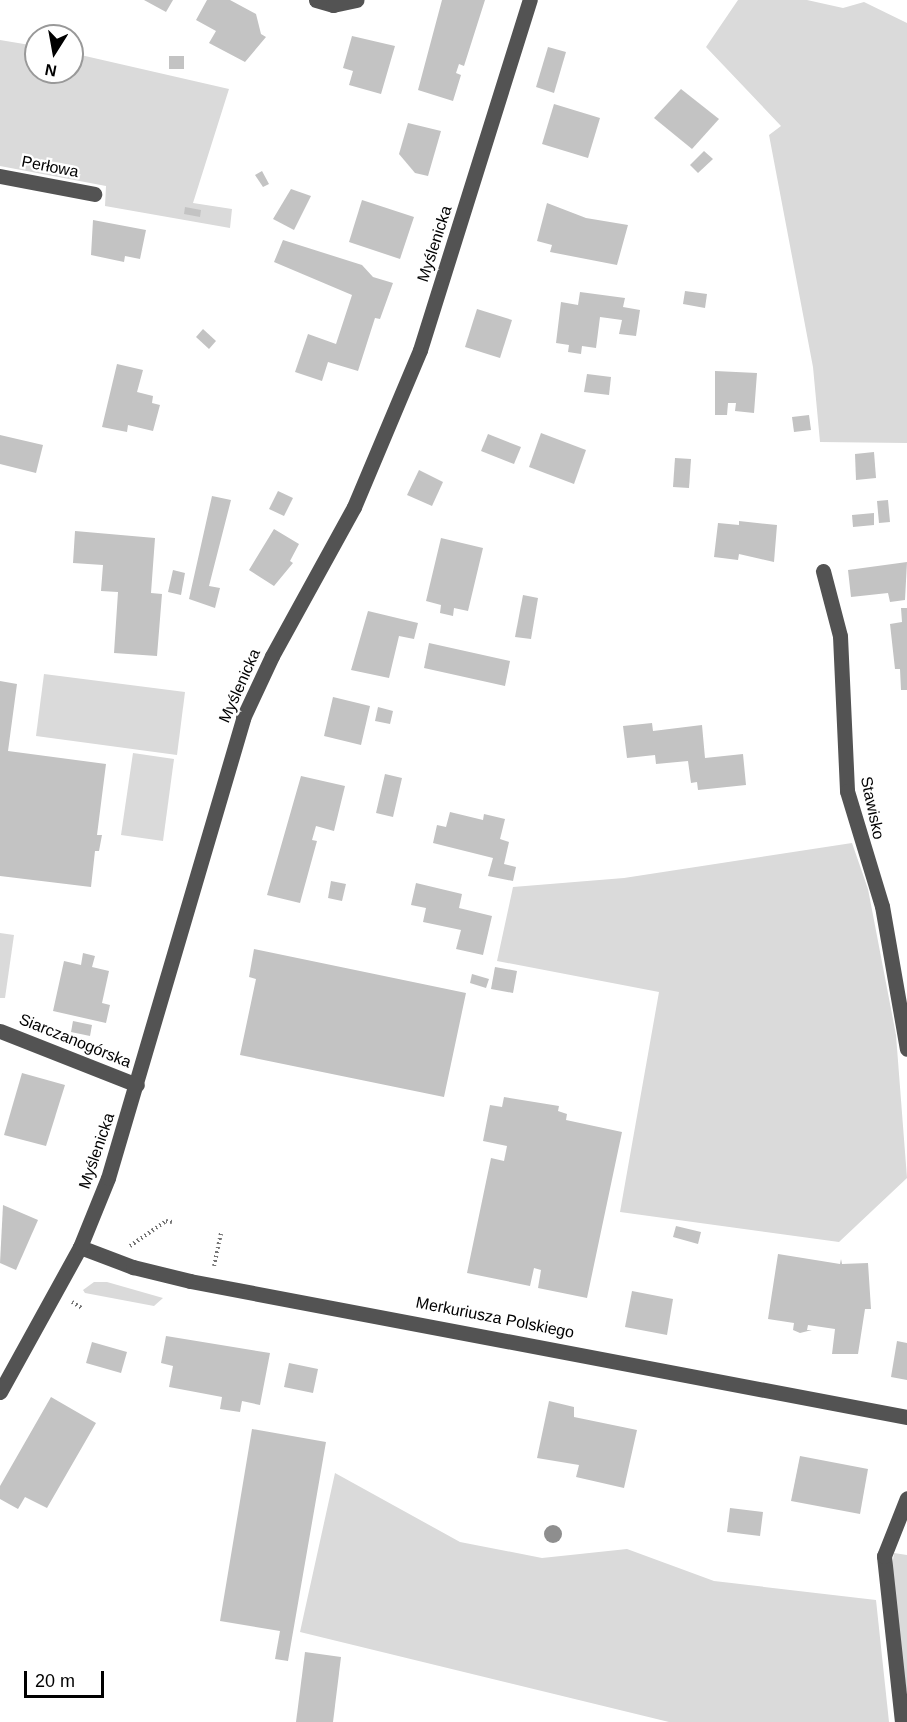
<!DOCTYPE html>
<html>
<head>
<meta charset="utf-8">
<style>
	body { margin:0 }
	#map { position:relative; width:907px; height:1722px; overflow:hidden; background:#fff; font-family:Helvetica,sans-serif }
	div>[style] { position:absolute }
	.green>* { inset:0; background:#dadada }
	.building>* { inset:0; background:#c3c3c3 }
	.path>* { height:4px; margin-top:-2px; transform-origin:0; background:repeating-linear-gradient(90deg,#757575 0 1.5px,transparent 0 4.5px) }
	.minor>* { height:15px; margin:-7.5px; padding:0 7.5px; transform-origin:7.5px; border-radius:7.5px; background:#535353 }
	.trees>* { width:18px; height:18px; margin:-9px; border-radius:50%; background:#8e8e8e }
	span { translate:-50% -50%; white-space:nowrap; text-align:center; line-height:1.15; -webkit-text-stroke:4.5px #fff; paint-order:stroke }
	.street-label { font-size:16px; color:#000 }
	.north { position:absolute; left:24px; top:24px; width:60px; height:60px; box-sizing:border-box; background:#fff; border:2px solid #999; border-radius:50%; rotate:191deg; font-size:16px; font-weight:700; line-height:24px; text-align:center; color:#000 }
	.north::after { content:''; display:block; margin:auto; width:21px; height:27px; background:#000; clip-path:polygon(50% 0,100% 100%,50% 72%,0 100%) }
	.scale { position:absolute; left:24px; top:1671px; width:80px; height:27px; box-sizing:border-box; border:3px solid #000; border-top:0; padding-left:8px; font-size:18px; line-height:21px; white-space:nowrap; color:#000; -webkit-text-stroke:4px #fff; paint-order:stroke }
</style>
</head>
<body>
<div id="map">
	<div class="green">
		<div style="clip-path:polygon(738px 0,807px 0,843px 8px,864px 2px,907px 23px,907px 443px,820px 442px,813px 367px,769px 135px,781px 126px,706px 47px)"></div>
		<div style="clip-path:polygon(0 40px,36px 46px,36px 72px,72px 72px,72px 53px,229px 89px,193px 203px,232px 209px,230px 228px,105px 206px,106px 186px,0 166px)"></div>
		<div style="clip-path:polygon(44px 674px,185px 692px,177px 755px,36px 736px)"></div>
		<div style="clip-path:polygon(133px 753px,174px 759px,163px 841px,121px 835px)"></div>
		<div style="clip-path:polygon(852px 843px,868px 889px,896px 1035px,907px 1178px,839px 1242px,620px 1212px,659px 992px,497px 961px,513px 887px,624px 878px)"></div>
		<div style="clip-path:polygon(0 933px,14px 935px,5px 998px,0 998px)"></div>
		<div style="clip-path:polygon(94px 1282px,107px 1282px,163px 1298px,154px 1306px,85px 1293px,83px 1290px)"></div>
		<div style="clip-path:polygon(335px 1473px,460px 1542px,542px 1558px,627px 1549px,714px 1581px,876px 1600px,889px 1722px,669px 1722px,300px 1632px)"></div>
		<div style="clip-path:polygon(894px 1553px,907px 1555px,907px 1696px,891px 1573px)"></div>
	</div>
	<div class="building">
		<div style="clip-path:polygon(144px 0,173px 0,166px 12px)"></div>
		<div style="clip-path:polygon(207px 0,230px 0,256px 14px,261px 34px,266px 37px,245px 62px,209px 43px,216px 31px,196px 20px)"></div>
		<div style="clip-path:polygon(442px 0,485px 0,464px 66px,459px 64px,456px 73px,461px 75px,453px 101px,418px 90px)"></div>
		<div style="clip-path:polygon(352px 36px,395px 46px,381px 94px,349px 85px,353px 71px,343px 68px)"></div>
		<div style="clip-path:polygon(548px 47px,566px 52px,554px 93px,536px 87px)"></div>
		<div style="clip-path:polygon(169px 56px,184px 56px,184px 69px,169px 69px)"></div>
		<div style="clip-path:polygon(681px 89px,719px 119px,692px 149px,654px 118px)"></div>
		<div style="clip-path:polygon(554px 104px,600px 118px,588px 158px,542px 144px)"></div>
		<div style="clip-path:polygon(408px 123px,441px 131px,428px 176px,415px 173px,399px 154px)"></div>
		<div style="clip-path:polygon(704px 151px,713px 159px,698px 173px,690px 165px)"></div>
		<div style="clip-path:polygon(262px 171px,269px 184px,263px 187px,255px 175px)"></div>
		<div style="clip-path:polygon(291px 189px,311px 196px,294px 230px,273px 219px)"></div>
		<div style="clip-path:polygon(362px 200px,414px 217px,400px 259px,349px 242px)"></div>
		<div style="clip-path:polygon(547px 203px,586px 218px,628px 225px,617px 265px,550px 252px,552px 245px,537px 241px)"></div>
		<div style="clip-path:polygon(185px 207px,201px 210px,200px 217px,184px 214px)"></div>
		<div style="clip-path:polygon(93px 220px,146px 230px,140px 259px,125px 256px,124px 262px,91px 255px)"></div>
		<div style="clip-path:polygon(283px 240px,362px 265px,373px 277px,393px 283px,380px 319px,375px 318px,358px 371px,328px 362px,322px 381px,295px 372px,308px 334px,336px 344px,352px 295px,274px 262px)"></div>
		<div style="clip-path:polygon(685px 291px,707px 294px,705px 308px,683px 304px)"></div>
		<div style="clip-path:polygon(580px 292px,625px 298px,623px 307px,640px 310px,636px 336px,619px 334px,622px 320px,600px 317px,596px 348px,582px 346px,581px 354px,568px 352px,569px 345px,556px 343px,561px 302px,578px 305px)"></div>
		<div style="clip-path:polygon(477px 309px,512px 320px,500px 358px,465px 347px)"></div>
		<div style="clip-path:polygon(203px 329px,216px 341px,209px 349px,196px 337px)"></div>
		<div style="clip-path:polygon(117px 364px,143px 370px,137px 392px,153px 396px,152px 403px,160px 405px,153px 431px,128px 425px,127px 432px,102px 427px)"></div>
		<div style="clip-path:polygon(715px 371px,757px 373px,754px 413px,735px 411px,736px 403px,728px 403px,727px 415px,715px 415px)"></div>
		<div style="clip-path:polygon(587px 374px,611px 377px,609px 395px,584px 392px)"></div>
		<div style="clip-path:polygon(809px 415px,811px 430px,794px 432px,792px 417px)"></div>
		<div style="clip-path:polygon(541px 433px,586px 450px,574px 484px,529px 467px)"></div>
		<div style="clip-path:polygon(488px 434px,521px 447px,514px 464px,481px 451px)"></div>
		<div style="clip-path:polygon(0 435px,43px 445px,36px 473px,0 464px)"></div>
		<div style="clip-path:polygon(874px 452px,876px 478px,856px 480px,855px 454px)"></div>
		<div style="clip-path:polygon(675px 458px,691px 459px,689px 488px,673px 487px)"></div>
		<div style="clip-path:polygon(419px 470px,443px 482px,432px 506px,407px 495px)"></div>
		<div style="clip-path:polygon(278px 491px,293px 498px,284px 516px,269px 509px)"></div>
		<div style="clip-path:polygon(212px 496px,231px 500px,209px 586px,220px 588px,215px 608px,189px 599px)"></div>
		<div style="clip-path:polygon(888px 500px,890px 522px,879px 523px,877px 501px)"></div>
		<div style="clip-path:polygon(874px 513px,874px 525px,853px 527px,852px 515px)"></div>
		<div style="clip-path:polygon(739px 521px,777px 525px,774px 562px,739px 554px,738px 560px,714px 557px,718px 523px,739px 525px)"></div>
		<div style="clip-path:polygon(274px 529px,299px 544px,290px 561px,293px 563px,274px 586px,249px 570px)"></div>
		<div style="clip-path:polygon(75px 531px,155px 538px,151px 593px,162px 594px,157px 656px,114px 653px,118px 592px,101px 591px,103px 565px,73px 563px)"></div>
		<div style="clip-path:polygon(441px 538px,483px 548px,468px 611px,454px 608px,453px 616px,440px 613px,441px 605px,426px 601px)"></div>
		<div style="clip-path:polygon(907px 562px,905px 600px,890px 602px,888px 593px,851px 597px,848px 570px)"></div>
		<div style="clip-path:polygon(173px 570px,185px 573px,181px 595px,168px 592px)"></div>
		<div style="clip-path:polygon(523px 595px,538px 598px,531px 639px,515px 637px)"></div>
		<div style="clip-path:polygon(901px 608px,907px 608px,907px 690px,901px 690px,900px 669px,895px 669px,890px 624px,902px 622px)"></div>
		<div style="clip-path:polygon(368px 611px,418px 623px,414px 639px,399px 636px,389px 678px,351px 670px)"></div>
		<div style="clip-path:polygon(429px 643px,510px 661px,505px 686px,424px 668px)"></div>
		<div style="clip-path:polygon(0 681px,17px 684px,8px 751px,106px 764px,97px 835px,102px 835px,99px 851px,95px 851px,91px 887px,0 876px)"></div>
		<div style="clip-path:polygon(333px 697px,370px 706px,361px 745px,324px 736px)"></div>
		<div style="clip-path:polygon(378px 707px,393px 711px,390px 724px,375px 721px)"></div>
		<div style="clip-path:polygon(652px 723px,653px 731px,702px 725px,705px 758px,743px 754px,746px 785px,698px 790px,697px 782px,691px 783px,688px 761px,656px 764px,655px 755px,627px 758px,623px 726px)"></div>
		<div style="clip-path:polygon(385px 774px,402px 778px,393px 817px,376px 813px)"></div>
		<div style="clip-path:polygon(301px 776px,345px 786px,334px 831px,316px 826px,312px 840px,317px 841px,300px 903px,267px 895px)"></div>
		<div style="clip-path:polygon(450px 812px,483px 820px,484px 814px,505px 819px,500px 839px,509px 842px,504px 864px,516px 867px,513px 881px,488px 876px,493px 858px,433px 843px,437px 825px,446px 827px)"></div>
		<div style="clip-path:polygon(331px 881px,346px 884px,342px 901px,328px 898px)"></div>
		<div style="clip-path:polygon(416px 883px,462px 894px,459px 908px,492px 916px,483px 955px,456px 949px,461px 930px,423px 922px,426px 908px,411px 905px)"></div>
		<div style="clip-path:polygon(254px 949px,466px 993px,444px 1097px,240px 1055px,256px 979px,249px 977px)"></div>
		<div style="clip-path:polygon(83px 953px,95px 956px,92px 967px,109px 971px,102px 1003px,110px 1005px,106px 1023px,53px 1011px,64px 961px,81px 965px)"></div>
		<div style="clip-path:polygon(495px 967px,517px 971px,513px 993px,491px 989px)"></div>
		<div style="clip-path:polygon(472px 974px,489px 979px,486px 988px,470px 983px)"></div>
		<div style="clip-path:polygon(73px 1021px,92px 1025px,90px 1036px,71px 1032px)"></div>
		<div style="clip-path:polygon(22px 1073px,65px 1085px,46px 1146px,4px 1135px)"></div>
		<div style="clip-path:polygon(504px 1097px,559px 1106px,558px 1111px,567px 1114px,566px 1120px,622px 1132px,587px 1298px,538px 1288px,541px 1270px,534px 1268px,530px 1286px,467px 1273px,491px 1158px,504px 1161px,507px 1146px,483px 1141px,490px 1105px,502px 1107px)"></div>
		<div style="clip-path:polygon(3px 1205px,38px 1220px,16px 1270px,0 1263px)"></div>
		<div style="clip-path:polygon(676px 1226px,701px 1232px,698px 1244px,673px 1237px)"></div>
		<div style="clip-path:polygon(778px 1254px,840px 1264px,841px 1259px,842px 1264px,868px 1263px,871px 1309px,865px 1309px,858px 1354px,832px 1354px,835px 1329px,808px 1325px,807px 1330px,812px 1330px,800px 1333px,793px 1330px,794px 1323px,768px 1319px)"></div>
		<div style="clip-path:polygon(632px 1291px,673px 1299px,667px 1335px,625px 1327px)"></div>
		<div style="clip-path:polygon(166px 1336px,270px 1353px,260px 1405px,242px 1401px,240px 1412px,220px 1409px,222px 1397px,169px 1387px,173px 1366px,161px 1363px)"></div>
		<div style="clip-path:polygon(897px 1341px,907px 1343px,907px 1380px,891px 1377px)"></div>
		<div style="clip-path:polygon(92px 1342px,127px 1352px,121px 1373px,86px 1363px)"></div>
		<div style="clip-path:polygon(289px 1363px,318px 1369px,313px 1393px,284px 1387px)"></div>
		<div style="clip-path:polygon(51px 1397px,96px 1423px,47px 1508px,25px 1497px,18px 1509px,0 1499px,0 1486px)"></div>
		<div style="clip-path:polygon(549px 1401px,574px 1407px,574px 1417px,637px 1430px,624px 1488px,576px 1477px,579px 1465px,537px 1458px)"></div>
		<div style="clip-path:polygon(252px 1429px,326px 1442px,288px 1661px,275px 1659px,280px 1631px,220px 1621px)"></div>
		<div style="clip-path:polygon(800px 1456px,868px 1469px,860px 1514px,791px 1501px)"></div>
		<div style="clip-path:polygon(730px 1508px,763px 1512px,760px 1536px,727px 1532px)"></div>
		<div style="clip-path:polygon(305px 1652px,341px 1657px,333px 1722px,296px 1722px)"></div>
	</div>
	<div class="path">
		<div style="left:130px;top:1246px;width:44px;rotate:-34.8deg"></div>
		<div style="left:166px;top:1221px;width:6px;rotate:9deg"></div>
		<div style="left:214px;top:1266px;width:35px;rotate:-78deg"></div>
		<div style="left:72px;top:1302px;width:13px;rotate:32deg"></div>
	</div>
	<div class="minor">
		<div style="left:316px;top:0;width:18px;rotate:16deg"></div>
		<div style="left:333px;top:5px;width:24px;rotate:-12deg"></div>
		<div style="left:0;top:176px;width:96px;rotate:10.8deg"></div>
		<div style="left:823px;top:571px;width:67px;rotate:75.3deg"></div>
		<div style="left:840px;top:636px;width:155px;rotate:87.4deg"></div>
		<div style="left:847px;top:791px;width:120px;rotate:73.1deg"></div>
		<div style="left:882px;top:906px;width:145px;rotate:80.1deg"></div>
		<div style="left:0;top:1031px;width:147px;rotate:21.5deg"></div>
		<div style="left:80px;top:1247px;width:57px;rotate:20.7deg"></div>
		<div style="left:133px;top:1267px;width:59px;rotate:13.8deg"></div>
		<div style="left:190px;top:1281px;width:730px;rotate:10.74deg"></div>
		<div style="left:0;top:1392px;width:166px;rotate:-61.1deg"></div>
		<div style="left:80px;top:1247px;width:74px;rotate:-67.9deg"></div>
		<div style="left:108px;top:1178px;width:479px;rotate:-73.6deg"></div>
		<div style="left:243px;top:718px;width:68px;rotate:-64.9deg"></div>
		<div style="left:272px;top:656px;width:170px;rotate:-61.2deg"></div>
		<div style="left:354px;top:507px;width:170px;rotate:-67.2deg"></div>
		<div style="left:420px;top:350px;width:367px;rotate:-72.6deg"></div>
		<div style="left:902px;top:1722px;width:167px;rotate:-96.2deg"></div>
		<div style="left:884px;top:1556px;width:62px;rotate:-68.4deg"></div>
	</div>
	<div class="trees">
		<div style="left:553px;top:1534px"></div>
	</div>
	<div class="street-label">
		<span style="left:50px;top:167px;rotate:11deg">Perłowa</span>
		<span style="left:435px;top:244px;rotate:-72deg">Myślenicka</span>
		<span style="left:240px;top:686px;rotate:-66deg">Myślenicka</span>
		<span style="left:872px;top:808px;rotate:78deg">Stawisko</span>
		<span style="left:75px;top:1041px;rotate:22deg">Siarczanogórska</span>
		<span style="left:97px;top:1151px;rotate:-71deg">Myślenicka</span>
		<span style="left:495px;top:1318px;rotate:11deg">Merkuriusza Polskiego</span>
	</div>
	<div class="north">N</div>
	<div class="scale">20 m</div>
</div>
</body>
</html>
